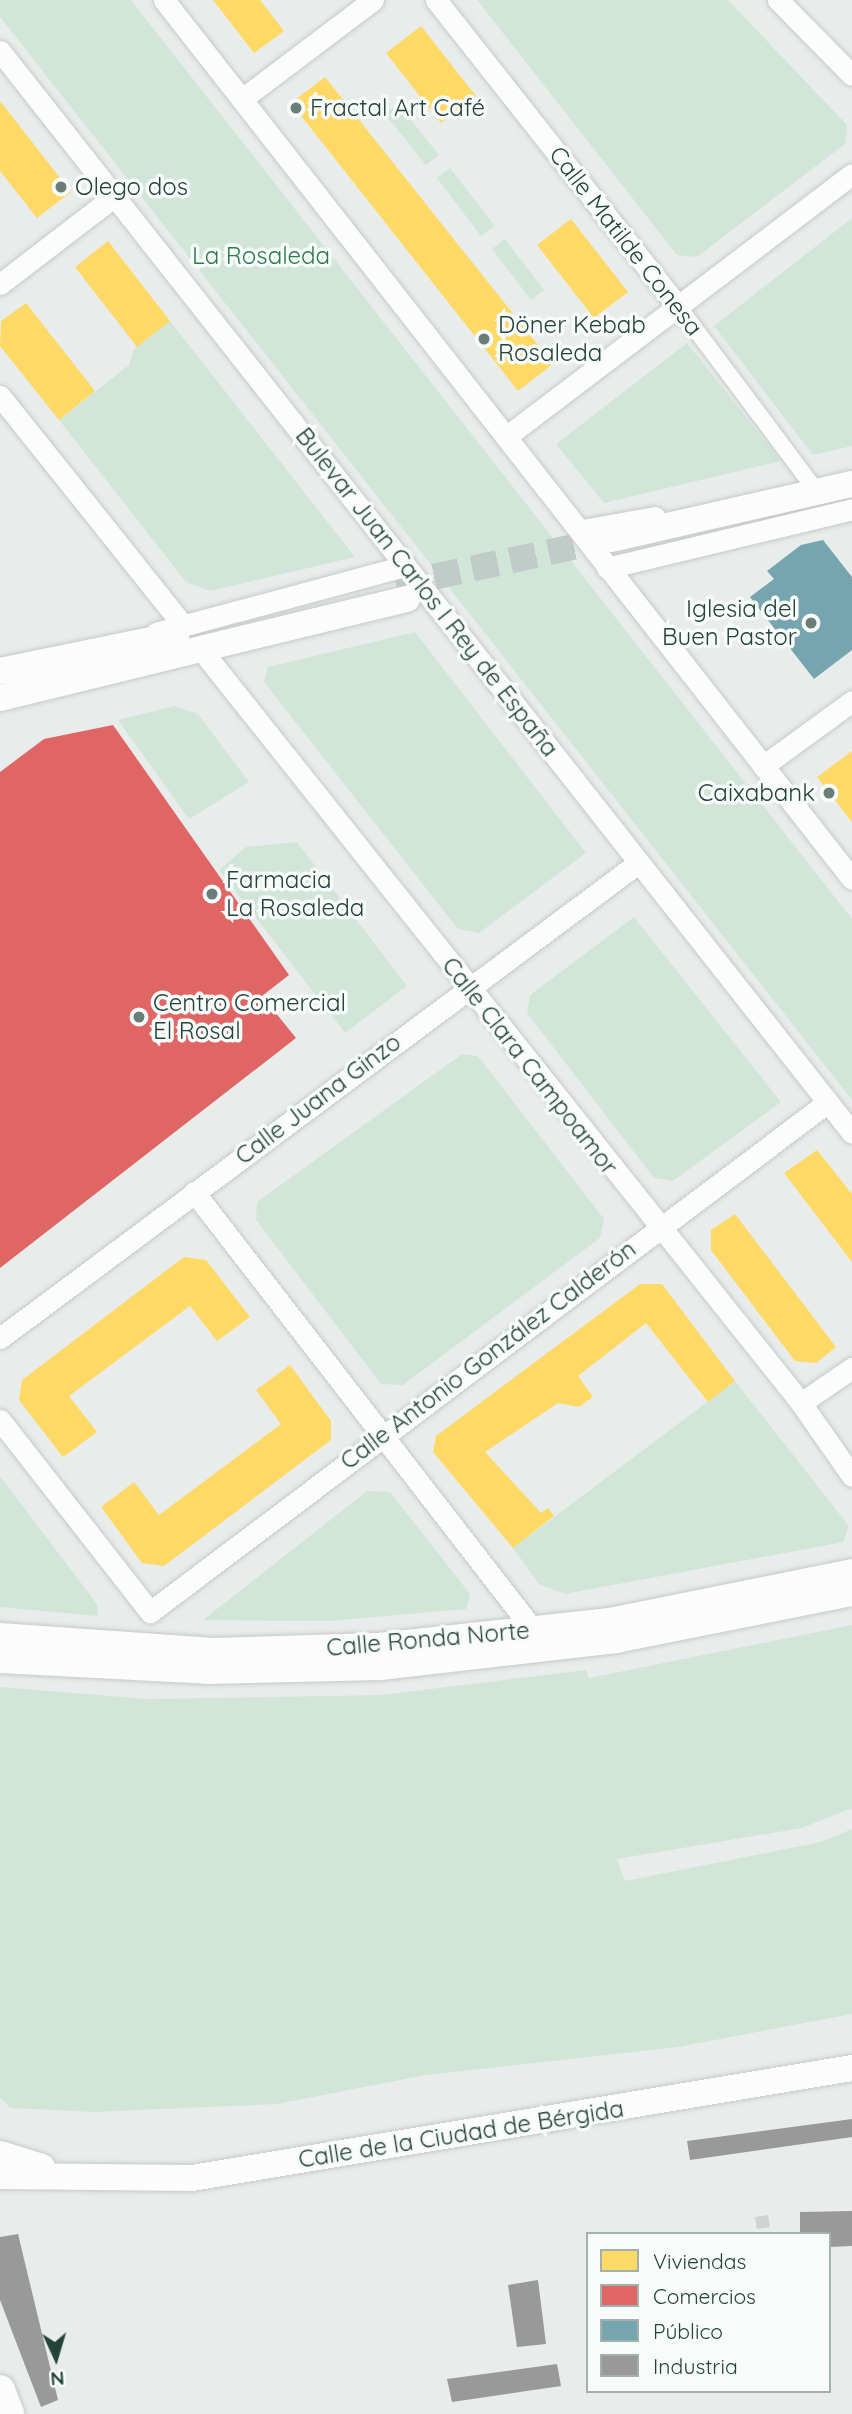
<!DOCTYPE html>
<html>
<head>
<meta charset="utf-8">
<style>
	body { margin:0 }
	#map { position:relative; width:852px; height:2414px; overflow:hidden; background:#e8edeb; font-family:Quicksand,sans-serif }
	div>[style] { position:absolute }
	.green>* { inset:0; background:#d1e6d8 }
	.homes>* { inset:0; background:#ffd966 }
	.shops>* { inset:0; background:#e06666 }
	.public>* { inset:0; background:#76a5af }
	.industry>* { inset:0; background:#999 }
	.building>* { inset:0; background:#cfd4d2 }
	.tertiary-tunnel>* { height:26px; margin-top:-13px; transform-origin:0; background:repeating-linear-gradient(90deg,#c1cbc8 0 26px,transparent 0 39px) }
	.roads { filter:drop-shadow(0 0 2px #c5cac8) drop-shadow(0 0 2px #c5cac8) }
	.pedestrian>* { height:16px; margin:-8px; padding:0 8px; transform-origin:8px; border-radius:8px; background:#fcfcfc }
	.minor>* { height:21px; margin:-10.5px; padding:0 10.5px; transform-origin:10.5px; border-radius:10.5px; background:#fcfcfc }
	.tertiary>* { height:26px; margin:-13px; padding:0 13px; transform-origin:13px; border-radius:13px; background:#fcfcfc }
	.secondary>* { height:30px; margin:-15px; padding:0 15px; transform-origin:15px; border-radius:15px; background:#fcfcfc }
	.dots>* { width:19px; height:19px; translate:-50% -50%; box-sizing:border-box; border:4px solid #f7fbf9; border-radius:50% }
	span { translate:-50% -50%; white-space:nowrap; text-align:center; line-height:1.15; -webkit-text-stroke:7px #f7fbf9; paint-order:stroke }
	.poi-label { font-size:24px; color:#24423a }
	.left { translate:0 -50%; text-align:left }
	.right { translate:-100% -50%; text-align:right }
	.street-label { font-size:24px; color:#24423a }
	.park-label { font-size:24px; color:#2d7a4b }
	.legend { position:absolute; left:586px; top:2232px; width:245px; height:161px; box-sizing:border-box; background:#f7fbf9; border:2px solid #a3b1ad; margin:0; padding:9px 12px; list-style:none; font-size:21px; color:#24423a }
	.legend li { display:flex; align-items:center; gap:14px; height:35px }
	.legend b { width:35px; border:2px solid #a3b1ad }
	.north { position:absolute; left:21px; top:2323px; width:70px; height:70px; -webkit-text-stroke:5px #f7fbf9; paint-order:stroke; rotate:176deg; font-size:19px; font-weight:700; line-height:28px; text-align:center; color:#24423a }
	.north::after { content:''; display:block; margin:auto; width:24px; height:32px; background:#24423a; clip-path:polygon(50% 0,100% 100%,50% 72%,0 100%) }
</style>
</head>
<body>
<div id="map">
	<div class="green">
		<div style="clip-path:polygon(0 0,131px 0,852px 919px,852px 1100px,0 17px)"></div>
		<div style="clip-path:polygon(477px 0,728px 0,847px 125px,845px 144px,697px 257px,677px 255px)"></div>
		<div style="clip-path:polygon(398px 104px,439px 155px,426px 165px,385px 114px)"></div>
		<div style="clip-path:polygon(450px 168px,495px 226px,481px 236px,437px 178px)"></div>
		<div style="clip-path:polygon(852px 218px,852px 446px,813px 455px,714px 326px)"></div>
		<div style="clip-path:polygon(505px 239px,544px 290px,531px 300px,492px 249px)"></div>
		<div style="clip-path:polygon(170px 321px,355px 557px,210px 591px,186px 582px,59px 420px,129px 365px,134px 349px)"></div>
		<div style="clip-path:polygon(687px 343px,781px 461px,604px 503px,556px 444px)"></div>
		<div style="clip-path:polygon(415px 632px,586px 853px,479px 933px,458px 929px,264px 682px,268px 667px)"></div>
		<div style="clip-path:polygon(175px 706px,198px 714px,249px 782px,189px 819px,118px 720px)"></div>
		<div style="clip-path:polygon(297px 842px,407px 986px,345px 1033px,219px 870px,246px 847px)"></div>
		<div style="clip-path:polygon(634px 917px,781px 1102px,673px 1181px,654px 1178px,527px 1013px,530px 995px)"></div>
		<div style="clip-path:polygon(462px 1054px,478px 1056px,604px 1219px,600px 1238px,403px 1385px,381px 1384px,256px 1220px,257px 1202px)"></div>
		<div style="clip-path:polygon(735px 1381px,849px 1526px,843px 1542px,565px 1594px,539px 1584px,513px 1548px)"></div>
		<div style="clip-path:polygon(0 1476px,97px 1604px,98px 1616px,0 1607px)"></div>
		<div style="clip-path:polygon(367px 1491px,390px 1492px,470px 1594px,466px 1609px,329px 1621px,203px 1620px)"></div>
		<div style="clip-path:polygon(852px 1625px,852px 1808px,802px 1828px,617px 1859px,625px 1881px,821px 1842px,852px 1829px,852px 2014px,678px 2047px,426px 2075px,277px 2104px,94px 2112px,10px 2108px,0 2097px,0 1687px,148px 1699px,382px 1695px,586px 1670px,589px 1678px)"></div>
	</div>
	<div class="homes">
		<div style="clip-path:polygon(213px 0,260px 0,284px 31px,254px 53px)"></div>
		<div style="clip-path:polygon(421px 26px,476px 96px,441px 123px,386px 53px)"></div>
		<div style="clip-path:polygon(325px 77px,553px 364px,518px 391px,291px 103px)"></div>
		<div style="clip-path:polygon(0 101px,71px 192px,37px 218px,0 171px)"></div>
		<div style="clip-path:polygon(571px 219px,628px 292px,594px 318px,537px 245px)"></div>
		<div style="clip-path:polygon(108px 241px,170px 321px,137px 347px,75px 267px)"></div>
		<div style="clip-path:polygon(26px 303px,95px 391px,59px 420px,0 346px,1px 321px)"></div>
		<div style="clip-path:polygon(852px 751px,852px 822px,817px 777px)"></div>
		<div style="clip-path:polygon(817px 1150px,852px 1194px,852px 1262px,784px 1173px)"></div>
		<div style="clip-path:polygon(735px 1214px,836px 1347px,816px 1363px,795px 1361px,711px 1250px,711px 1230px)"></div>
		<div style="clip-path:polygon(184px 1257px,206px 1260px,250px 1317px,217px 1341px,190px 1306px,69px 1396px,97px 1432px,63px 1457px,19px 1400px,22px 1380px)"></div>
		<div style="clip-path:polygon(640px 1284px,662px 1284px,735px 1381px,708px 1402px,646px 1323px,578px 1376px,593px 1397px,579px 1407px,558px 1403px,485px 1452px,541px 1513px,548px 1508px,554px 1516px,513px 1548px,433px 1452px,436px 1436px)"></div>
		<div style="clip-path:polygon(290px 1365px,331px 1421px,331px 1440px,164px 1566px,142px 1563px,101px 1507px,134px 1482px,159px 1515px,281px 1424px,256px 1390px)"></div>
	</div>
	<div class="shops">
		<div style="clip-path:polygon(113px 725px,289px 975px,262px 996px,296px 1038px,0 1268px,0 772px,44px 739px)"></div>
	</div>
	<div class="public">
		<div style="clip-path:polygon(823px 540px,852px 577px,852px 650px,814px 679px,750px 597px,774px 579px,767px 571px,801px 545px)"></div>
	</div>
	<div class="industry">
		<div style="clip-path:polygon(852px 2119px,852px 2137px,690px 2160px,687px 2141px)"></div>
		<div style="clip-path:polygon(852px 2211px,852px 2246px,829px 2247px,829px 2234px,800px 2234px,800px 2212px)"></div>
		<div style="clip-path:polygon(18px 2234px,58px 2400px,41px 2407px,0 2300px,0 2237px)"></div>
		<div style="clip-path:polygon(538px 2280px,546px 2344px,517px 2347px,508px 2285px)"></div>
		<div style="clip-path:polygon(557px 2364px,561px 2386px,452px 2402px,447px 2379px)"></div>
	</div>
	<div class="building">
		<div style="clip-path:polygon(768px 2215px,770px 2227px,757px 2229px,755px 2217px)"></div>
	</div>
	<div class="tertiary-tunnel">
		<div style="left:396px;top:585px;width:220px;rotate:-12.1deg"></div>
	</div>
	<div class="roads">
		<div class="pedestrian">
			<div style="left:678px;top:306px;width:222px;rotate:53.2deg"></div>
		</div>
		<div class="minor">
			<div style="left:164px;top:0;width:1116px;rotate:51.95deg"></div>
			<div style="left:436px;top:0;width:390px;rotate:51.7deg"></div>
			<div style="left:778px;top:0;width:105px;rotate:45.4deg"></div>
			<div style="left:0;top:51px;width:1377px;rotate:51.78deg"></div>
			<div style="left:242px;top:99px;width:164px;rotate:-37.1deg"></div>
			<div style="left:0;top:284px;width:146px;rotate:-37.5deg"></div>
			<div style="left:0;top:396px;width:293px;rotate:51.4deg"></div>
			<div style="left:507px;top:436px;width:433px;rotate:-37.2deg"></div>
			<div style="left:582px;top:530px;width:74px;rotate:-10.1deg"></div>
			<div style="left:607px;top:568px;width:252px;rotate:-13.5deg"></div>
			<div style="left:156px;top:633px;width:257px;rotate:-15.1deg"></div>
			<div style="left:207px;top:657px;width:954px;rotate:51.47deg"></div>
			<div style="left:801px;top:1403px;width:89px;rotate:55.1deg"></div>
			<div style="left:763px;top:766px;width:110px;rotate:-36.1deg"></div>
			<div style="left:194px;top:1192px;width:555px;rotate:52.24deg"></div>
			<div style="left:0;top:1338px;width:795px;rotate:-36.67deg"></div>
			<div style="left:801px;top:1403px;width:62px;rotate:-34.5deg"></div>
			<div style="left:0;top:1420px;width:244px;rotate:52deg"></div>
			<div style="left:150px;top:1612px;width:848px;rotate:-36.95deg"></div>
		</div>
		<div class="tertiary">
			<div style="left:611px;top:539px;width:247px;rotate:-12.9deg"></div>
			<div style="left:0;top:671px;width:180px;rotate:-11.6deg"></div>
			<div style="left:0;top:698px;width:419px;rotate:-13.7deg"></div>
			<div style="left:0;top:1636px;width:214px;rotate:4deg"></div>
			<div style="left:213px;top:1651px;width:166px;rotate:-1.7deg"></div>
			<div style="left:379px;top:1646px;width:232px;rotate:-6.2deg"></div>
			<div style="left:610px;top:1621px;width:247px;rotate:-11.4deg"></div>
			<div style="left:0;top:1660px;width:207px;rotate:3deg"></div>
			<div style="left:207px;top:1671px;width:173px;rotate:-1.3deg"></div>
			<div style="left:380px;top:1667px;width:238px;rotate:-6.5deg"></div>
			<div style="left:616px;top:1640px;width:241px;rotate:-11.3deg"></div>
			<div style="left:0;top:2154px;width:44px;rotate:17.2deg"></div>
			<div style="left:0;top:2176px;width:192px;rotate:0.6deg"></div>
			<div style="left:192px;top:2178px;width:669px;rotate:-9.46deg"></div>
		</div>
		<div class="secondary">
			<div style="left:0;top:2390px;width:26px;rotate:69deg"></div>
		</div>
	</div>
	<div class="dots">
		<div style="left:296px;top:108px;background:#697e78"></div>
		<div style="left:61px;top:187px;background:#697e78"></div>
		<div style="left:484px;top:339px;background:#697e78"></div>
		<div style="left:811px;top:623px;background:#697e78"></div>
		<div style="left:829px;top:793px;background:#697e78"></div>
		<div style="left:212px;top:894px;background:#697e78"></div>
		<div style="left:139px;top:1017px;background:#697e78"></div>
	</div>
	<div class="poi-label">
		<span class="left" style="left:310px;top:108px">Fractal Art Café</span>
		<span class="left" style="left:75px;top:187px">Olego dos</span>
		<span class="left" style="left:498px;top:339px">Döner Kebab<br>Rosaleda</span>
		<span class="right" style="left:797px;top:623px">Iglesia del<br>Buen Pastor</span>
		<span class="right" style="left:815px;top:793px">Caixabank</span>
		<span class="left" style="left:226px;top:894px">Farmacia<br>La Rosaleda</span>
		<span class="left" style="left:153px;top:1017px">Centro Comercial<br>El Rosal</span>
	</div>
	<div class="street-label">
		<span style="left:626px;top:241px;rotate:52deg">Calle Matilde Conesa</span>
		<span style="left:427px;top:592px;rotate:52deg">Bulevar Juan Carlos I Rey de España</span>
		<span style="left:530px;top:1066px;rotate:52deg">Calle Clara Campoamor</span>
		<span style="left:318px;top:1099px;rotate:-37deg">Calle Juana Ginzo</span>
		<span style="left:488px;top:1355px;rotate:-37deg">Calle Antonio González Calderón</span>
		<span style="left:428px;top:1639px;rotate:-5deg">Calle Ronda Norte</span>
		<span style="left:461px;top:2134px;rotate:-9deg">Calle de la Ciudad de Bérgida</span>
	</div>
	<div class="park-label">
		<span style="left:261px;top:256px">La Rosaleda</span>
	</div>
	<ul class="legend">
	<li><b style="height:19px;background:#ffd966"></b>Viviendas</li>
	<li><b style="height:19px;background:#e06666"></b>Comercios</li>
	<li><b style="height:19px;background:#76a5af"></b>Público</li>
	<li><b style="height:19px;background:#999"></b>Industria</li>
	</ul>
	<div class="north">N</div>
</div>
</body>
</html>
